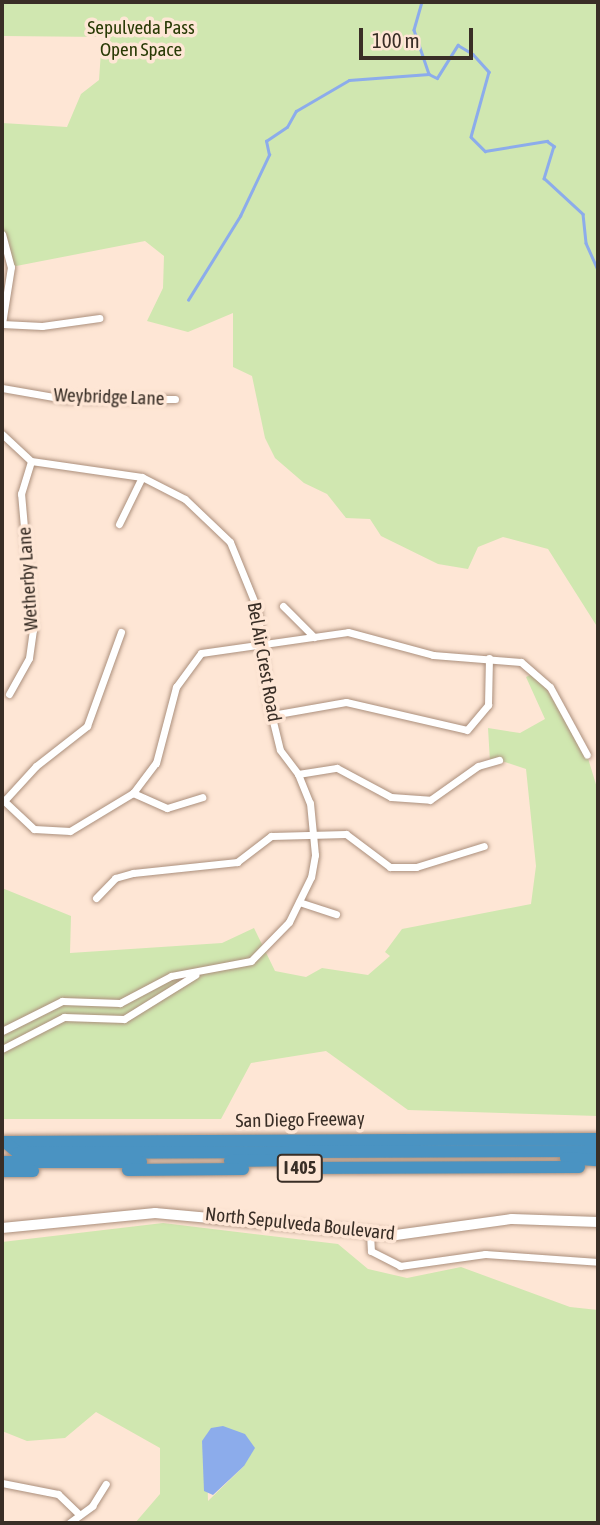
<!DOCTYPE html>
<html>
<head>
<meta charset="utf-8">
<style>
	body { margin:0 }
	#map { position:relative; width:600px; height:1525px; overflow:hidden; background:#fee6d5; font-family:"Asap Condensed",sans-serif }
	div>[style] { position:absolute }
	.green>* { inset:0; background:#d0e7b0 }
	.water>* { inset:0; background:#8caceb }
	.stream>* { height:2.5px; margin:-1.25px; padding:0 1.25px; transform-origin:1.25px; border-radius:1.25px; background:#8caceb }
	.roads { filter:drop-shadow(0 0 2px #ab8f7c) drop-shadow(0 0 2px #ab8f7c) }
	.street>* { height:7px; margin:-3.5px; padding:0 3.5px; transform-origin:3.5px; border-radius:3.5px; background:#fff }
	.secondary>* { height:10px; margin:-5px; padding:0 5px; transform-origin:5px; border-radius:5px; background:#fff }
	.highway>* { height:12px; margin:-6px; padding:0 6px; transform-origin:6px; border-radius:6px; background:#4a93c2 }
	span { translate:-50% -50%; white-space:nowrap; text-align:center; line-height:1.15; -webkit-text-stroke:7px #fee6d5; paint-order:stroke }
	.shield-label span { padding:2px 5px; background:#fee6d5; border:2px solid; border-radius:5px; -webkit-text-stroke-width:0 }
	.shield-label { font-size:18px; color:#392e26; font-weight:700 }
	.park-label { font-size:19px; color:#2a3b06 }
	.street-label { font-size:19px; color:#392e26 }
	.frame { position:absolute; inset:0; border:4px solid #392e26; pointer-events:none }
	.scale { position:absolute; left:359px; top:28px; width:114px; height:32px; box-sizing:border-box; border:4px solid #392e26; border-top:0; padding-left:9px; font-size:21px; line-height:24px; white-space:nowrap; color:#392e26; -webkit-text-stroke:5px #fee6d5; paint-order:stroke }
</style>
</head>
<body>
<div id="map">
	<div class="green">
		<div style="clip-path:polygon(2px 2px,598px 2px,598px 628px,548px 549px,503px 537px,478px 547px,468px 569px,438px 564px,381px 536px,370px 519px,346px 518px,327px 494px,304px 483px,275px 458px,265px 438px,252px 376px,233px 367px,233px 313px,188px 332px,147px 321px,163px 288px,164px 256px,145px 241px,11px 267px,2px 234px,2px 123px,67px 127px,81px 94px,99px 80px,102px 37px,4px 36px)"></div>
		<div style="clip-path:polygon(536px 672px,587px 755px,598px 791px,598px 1116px,408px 1110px,326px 1051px,251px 1063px,221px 1119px,2px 1119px,2px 888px,71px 916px,70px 953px,222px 943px,254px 928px,275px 971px,306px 977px,322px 968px,368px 975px,390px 956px,385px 952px,402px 929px,531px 904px,536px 866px,526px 769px,499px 760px,490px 762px,488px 728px,520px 733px,545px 719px,526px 677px)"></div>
		<div style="clip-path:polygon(evenodd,163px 1223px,338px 1244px,368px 1269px,407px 1278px,461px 1267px,570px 1307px,598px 1310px,598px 1523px,135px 1523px,160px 1494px,160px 1448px,96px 1412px,65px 1438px,27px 1441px,2px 1431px,2px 1242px,163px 1223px,202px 1441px,244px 1466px,208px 1501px,207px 1469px,202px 1441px)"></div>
	</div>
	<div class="water">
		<div style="clip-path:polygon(223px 1426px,245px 1434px,255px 1448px,244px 1466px,213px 1495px,204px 1491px,202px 1441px,211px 1428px)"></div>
	</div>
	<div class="stream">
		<div style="left:422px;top:2px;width:29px;rotate:106deg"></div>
		<div style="left:414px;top:30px;width:46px;rotate:71.2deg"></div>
		<div style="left:429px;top:74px;width:9px;rotate:27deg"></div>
		<div style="left:437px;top:78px;width:39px;rotate:-58deg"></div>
		<div style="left:458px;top:45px;width:17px;rotate:31deg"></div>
		<div style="left:473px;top:54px;width:24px;rotate:48deg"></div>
		<div style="left:489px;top:72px;width:67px;rotate:105.5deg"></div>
		<div style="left:471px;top:137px;width:20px;rotate:45deg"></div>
		<div style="left:485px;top:151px;width:63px;rotate:-9.2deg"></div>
		<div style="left:547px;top:141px;width:9px;rotate:36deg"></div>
		<div style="left:554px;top:146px;width:34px;rotate:107deg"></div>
		<div style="left:544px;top:178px;width:53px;rotate:42.7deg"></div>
		<div style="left:583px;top:214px;width:29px;rotate:84deg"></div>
		<div style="left:586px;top:243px;width:30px;rotate:66deg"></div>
		<div style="left:188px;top:300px;width:99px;rotate:-58.2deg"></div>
		<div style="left:240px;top:216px;width:68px;rotate:-64.6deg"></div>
		<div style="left:269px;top:155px;width:14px;rotate:-102deg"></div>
		<div style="left:266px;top:141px;width:25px;rotate:-34deg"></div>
		<div style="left:287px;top:127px;width:18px;rotate:-61deg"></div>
		<div style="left:296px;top:111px;width:61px;rotate:-30.3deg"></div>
		<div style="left:349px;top:80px;width:80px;rotate:-4.3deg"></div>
	</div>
	<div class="roads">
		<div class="street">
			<div style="left:2px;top:234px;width:34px;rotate:75deg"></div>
			<div style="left:11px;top:267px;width:58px;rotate:99deg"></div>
			<div style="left:2px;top:324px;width:40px;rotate:2.9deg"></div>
			<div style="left:42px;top:326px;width:58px;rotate:-8deg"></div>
			<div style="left:2px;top:388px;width:64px;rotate:9.9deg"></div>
			<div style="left:65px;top:399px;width:110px"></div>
			<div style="left:2px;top:434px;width:40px;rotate:43deg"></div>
			<div style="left:31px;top:461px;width:112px;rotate:8.2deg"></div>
			<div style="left:142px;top:477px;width:48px;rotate:27.1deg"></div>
			<div style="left:185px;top:499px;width:62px;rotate:43.7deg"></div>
			<div style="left:230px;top:542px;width:71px;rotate:67.8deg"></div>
			<div style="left:257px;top:608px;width:98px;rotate:82.9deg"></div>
			<div style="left:269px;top:705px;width:46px;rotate:76.3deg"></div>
			<div style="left:280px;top:750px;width:30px;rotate:53deg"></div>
			<div style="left:298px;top:774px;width:31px;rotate:68deg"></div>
			<div style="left:310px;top:803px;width:52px;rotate:84.5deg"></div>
			<div style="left:315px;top:855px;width:22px;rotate:100deg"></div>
			<div style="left:311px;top:877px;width:50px;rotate:116.1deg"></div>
			<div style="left:289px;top:922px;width:54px;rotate:134.3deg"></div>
			<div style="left:251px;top:961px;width:81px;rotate:169.4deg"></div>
			<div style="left:171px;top:976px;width:58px;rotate:152.1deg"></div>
			<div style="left:120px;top:1003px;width:58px;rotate:-178deg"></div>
			<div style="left:62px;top:1001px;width:67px;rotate:153.4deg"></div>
			<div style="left:119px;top:524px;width:52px;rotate:-63.9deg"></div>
			<div style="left:283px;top:606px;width:44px;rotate:45deg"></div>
			<div style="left:9px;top:694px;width:41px;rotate:-60.9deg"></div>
			<div style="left:29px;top:658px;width:28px;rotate:-82deg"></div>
			<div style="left:33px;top:630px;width:137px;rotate:-95deg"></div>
			<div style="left:21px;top:494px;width:34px;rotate:-73deg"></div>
			<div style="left:272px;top:715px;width:75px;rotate:-10deg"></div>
			<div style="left:346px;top:702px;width:124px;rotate:13deg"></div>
			<div style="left:467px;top:730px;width:33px;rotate:-50deg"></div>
			<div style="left:488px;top:705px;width:47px;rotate:-88.8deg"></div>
			<div style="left:298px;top:774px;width:39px;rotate:-9deg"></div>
			<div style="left:337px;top:768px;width:61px;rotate:28.2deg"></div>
			<div style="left:391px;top:797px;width:39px;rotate:4deg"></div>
			<div style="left:430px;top:800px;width:59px;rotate:-35.3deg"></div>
			<div style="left:478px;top:766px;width:22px;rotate:-16deg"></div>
			<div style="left:133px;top:793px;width:37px;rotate:24deg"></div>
			<div style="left:167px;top:808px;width:37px;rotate:-17deg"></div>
			<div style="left:2px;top:799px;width:44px;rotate:43.2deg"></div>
			<div style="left:34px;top:829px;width:36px;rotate:3deg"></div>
			<div style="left:70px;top:831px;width:74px;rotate:-31.1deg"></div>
			<div style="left:133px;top:793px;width:38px;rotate:-53deg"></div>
			<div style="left:156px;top:763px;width:79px;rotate:-75.3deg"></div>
			<div style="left:176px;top:687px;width:42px;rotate:-53.7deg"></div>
			<div style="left:201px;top:653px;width:148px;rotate:-8.1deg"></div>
			<div style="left:348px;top:632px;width:88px;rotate:15.1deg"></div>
			<div style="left:433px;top:655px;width:88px;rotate:4.5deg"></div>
			<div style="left:521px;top:662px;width:38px;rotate:41deg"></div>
			<div style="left:550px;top:687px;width:77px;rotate:61.4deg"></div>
			<div style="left:4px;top:801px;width:47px;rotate:-47.6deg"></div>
			<div style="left:36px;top:766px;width:65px;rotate:-38.1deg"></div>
			<div style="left:87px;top:726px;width:100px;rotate:-70.1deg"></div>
			<div style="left:96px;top:898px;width:28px;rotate:-46deg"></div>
			<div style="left:115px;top:878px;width:19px;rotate:-16deg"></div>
			<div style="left:133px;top:873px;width:105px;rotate:-6deg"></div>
			<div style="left:237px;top:862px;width:43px;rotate:-37.4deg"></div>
			<div style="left:271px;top:836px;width:75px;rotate:-1.5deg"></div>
			<div style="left:346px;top:834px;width:55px;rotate:36.9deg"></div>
			<div style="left:390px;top:867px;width:26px"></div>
			<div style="left:416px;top:867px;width:71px;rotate:-17.2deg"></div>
			<div style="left:299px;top:902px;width:39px;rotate:18deg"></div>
			<div style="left:2px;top:1049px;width:70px;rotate:-27.3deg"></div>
			<div style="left:64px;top:1017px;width:60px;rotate:1.9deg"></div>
			<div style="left:124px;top:1019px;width:84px;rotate:-31.8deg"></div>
			<div style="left:370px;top:1233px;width:18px;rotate:87deg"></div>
			<div style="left:371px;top:1251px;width:33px;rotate:27deg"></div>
			<div style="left:400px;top:1266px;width:86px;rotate:-8deg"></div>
			<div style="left:485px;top:1254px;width:113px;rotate:4deg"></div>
			<div style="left:2px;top:1483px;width:57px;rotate:11.1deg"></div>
			<div style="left:58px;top:1494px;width:30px;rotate:44deg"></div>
			<div style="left:69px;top:1523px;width:29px;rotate:-36deg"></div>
			<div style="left:92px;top:1506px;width:26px;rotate:-58deg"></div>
		</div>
		<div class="secondary">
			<div style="left:2px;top:1228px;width:154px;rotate:-5.6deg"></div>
			<div style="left:155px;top:1213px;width:242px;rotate:5.2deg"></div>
			<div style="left:396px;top:1235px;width:117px;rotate:-7.9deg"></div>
			<div style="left:512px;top:1219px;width:86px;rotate:2deg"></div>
		</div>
		<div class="highway">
			<div style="left:4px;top:1142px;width:594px;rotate:-0.29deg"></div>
			<div style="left:5px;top:1142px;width:17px;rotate:40deg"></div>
			<div style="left:18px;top:1153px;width:580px;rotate:-0.2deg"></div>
			<div style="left:566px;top:1158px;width:32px;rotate:4deg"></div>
			<div style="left:230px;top:1161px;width:69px;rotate:-0.8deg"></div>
			<div style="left:2px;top:1162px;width:139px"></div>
			<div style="left:286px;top:1168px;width:293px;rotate:-0.2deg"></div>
			<div style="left:128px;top:1170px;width:115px;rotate:-0.5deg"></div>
			<div style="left:2px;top:1171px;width:31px"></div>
		</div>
	</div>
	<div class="shield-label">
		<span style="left:300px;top:1168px">I 405</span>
	</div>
	<div class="park-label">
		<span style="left:141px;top:39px">Sepulveda Pass<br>Open Space</span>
	</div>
	<div class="street-label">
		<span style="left:109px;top:397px;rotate:2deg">Weybridge Lane</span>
		<span style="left:28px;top:579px;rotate:-94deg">Wetherby Lane</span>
		<span style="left:264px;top:662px;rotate:80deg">Bel Air Crest Road</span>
		<span style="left:300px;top:1120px;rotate:-1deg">San Diego Freeway</span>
		<span style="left:300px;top:1224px;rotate:6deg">North Sepulveda Boulevard</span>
	</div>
	<div class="frame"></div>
	<div class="scale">100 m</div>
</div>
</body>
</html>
